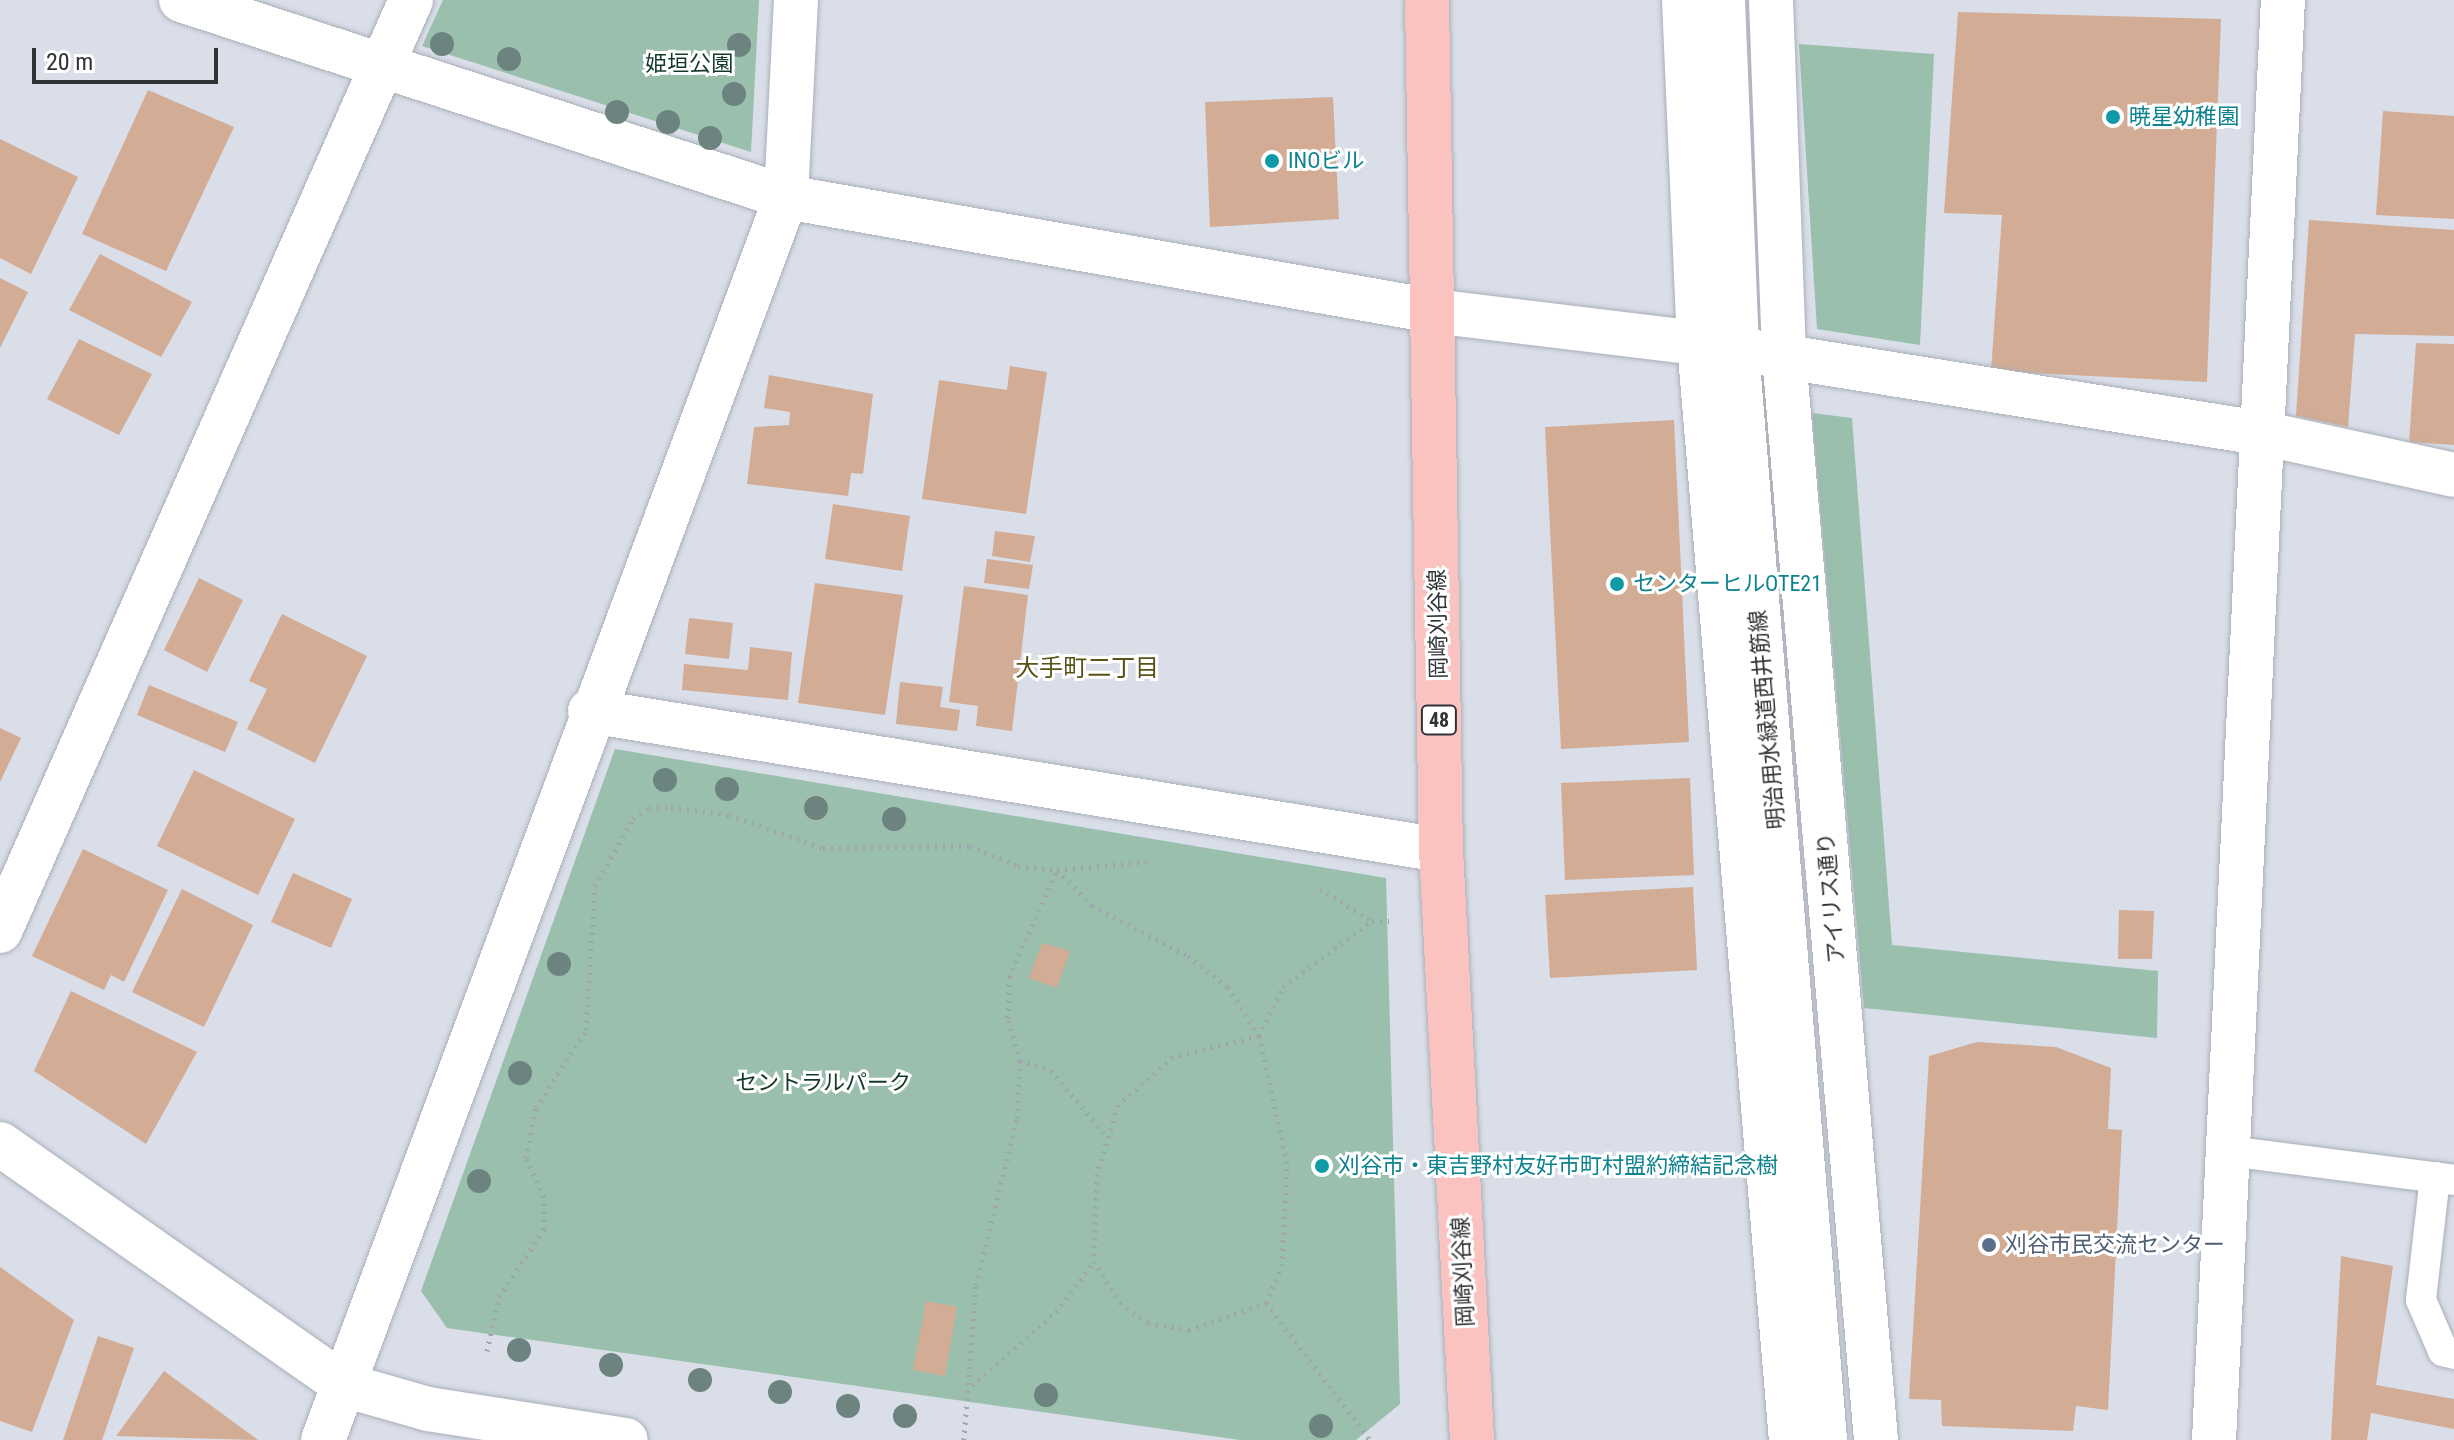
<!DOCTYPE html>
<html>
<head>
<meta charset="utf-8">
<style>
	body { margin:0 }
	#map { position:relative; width:2454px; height:1440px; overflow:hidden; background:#d9dee9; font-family:"Roboto Condensed","Noto Sans JP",sans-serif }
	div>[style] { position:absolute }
	.green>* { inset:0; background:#9abfad }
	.building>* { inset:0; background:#d3ac95 }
	.path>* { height:5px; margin-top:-2.5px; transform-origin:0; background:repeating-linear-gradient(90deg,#a0a4ad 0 2px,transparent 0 8px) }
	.roads { filter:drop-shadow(0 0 2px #aaafb9) drop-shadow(0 0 2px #aaafb9) }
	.lane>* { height:30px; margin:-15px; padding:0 15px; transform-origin:15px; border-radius:15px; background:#fff }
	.street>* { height:44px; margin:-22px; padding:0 22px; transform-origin:22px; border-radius:22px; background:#fff }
	.secondary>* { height:44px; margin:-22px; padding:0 22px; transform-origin:22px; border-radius:22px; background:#fff }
	.primary>* { height:44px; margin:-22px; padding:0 22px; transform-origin:22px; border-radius:22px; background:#fbc3bf }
	.trees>* { width:24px; height:24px; margin:-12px; border-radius:50%; background:#6c837f }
	.dots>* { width:22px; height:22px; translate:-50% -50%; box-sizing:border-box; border:4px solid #fff; border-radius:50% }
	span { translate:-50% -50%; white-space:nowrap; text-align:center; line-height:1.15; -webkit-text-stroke:6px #fff; paint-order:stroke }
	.shield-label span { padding:2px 6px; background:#fff; border:2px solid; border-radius:6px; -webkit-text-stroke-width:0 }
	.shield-label { font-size:20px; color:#303236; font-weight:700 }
	.park-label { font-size:22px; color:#133929 }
	.culture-label { font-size:22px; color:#0d838f }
	.left { translate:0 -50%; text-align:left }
	.street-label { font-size:22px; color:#303236 }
	.service-label { font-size:22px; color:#4e5e75 }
	.neighbourhood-label { font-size:24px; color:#595316 }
	.scale { position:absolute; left:32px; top:48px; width:186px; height:36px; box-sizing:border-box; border:4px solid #303236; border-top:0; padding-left:10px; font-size:24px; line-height:28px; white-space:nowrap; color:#303236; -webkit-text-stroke:6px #fff; paint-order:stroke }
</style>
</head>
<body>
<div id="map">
	<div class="green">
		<div style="clip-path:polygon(443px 0,759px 0,751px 152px,422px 46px)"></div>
		<div style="clip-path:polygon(1799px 44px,1934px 54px,1920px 345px,1817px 329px)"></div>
		<div style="clip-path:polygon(1812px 413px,1852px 418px,1892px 945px,2158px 971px,2157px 1038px,1864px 1008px)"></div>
		<div style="clip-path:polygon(615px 749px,1386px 878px,1400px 1404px,1356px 1440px,1240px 1440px,447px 1328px,421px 1291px)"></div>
	</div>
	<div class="building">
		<div style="clip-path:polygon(1958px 12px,2221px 19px,2207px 382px,1991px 371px,2002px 215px,1944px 213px)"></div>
		<div style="clip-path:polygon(148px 90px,234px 127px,166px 271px,82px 234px)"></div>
		<div style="clip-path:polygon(1333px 97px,1339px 219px,1210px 227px,1205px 102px)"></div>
		<div style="clip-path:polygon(2383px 111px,2454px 116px,2454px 219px,2376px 215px)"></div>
		<div style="clip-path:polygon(0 139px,78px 177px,31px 274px,0 258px)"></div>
		<div style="clip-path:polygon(2309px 220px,2454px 230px,2454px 336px,2355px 334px,2348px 427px,2296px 416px)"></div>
		<div style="clip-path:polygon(100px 254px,192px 302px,161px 357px,69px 310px)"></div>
		<div style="clip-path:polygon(0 278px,28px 292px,0 348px)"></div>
		<div style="clip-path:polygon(79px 339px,152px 374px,119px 435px,47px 399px)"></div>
		<div style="clip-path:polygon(2416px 343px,2454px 344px,2454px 445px,2409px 442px)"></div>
		<div style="clip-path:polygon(1010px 366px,1047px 372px,1026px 514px,922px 499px,939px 380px,1007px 390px)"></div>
		<div style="clip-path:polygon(769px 375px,873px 394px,863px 474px,851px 473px,848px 496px,747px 484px,754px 427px,789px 425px,790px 412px,764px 408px)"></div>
		<div style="clip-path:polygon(1674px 420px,1689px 742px,1561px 749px,1545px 427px)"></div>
		<div style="clip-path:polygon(833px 504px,910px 516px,902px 571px,825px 559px)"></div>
		<div style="clip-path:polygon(995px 531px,1035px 536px,1030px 562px,992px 556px)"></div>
		<div style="clip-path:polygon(987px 559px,1033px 565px,1029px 589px,984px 583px)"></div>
		<div style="clip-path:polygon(199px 578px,243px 600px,207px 672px,164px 650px)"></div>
		<div style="clip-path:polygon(815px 583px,903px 595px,885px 715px,798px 703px)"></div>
		<div style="clip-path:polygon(964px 586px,1028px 595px,1012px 731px,976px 726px,978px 706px,949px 702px)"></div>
		<div style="clip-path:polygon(282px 614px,367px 656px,315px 763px,247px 729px,267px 689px,249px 681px)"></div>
		<div style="clip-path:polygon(689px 618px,733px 623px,729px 659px,685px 654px)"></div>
		<div style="clip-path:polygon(750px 647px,792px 652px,788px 700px,682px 690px,684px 664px,748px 670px)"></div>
		<div style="clip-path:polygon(900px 682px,943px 687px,940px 707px,960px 710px,957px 731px,896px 724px)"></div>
		<div style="clip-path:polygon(149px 685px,238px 722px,225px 752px,137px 715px)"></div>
		<div style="clip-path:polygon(0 728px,21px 738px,0 782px)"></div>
		<div style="clip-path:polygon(194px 770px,295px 819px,258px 895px,157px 846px)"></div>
		<div style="clip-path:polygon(1690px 778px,1694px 875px,1565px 880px,1561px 783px)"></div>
		<div style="clip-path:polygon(83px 849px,168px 890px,124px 982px,111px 975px,104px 990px,32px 956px)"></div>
		<div style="clip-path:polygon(293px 873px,352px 899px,331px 948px,271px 922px)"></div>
		<div style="clip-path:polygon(1693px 887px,1697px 970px,1550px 978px,1545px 895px)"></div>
		<div style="clip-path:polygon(182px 889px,253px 925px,204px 1027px,132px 992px)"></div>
		<div style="clip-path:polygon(2119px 910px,2154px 911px,2152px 959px,2118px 959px)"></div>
		<div style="clip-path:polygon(1042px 943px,1070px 951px,1057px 988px,1029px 978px)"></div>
		<div style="clip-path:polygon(71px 991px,197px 1052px,146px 1144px,34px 1071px)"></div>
		<div style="clip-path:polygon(1977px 1042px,2056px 1047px,2111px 1068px,2108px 1129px,2122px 1130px,2108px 1410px,2076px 1406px,2073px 1431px,1942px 1426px,1941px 1400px,1909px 1399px,1929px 1056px)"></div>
		<div style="clip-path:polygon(2341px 1256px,2393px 1266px,2376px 1385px,2454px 1399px,2454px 1429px,2371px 1413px,2367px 1440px,2331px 1440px)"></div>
		<div style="clip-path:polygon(0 1267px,74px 1320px,32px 1432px,0 1421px)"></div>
		<div style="clip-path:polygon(926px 1301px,957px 1307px,945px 1376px,913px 1370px)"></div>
		<div style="clip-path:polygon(98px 1336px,134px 1348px,102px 1440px,63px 1440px)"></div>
		<div style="clip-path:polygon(164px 1371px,258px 1440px,116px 1436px)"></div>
	</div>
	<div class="path">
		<div style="left:1320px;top:889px;width:61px;rotate:31.6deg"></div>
		<div style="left:1372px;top:921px;width:17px"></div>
		<div style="left:1020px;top:1061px;width:32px;rotate:16deg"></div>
		<div style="left:1051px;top:1070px;width:86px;rotate:50.2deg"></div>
		<div style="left:1266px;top:1303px;width:172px;rotate:52.8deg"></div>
		<div style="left:487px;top:1351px;width:55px;rotate:-77.5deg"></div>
		<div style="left:499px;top:1297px;width:82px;rotate:-56.5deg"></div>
		<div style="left:544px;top:1229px;width:32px;rotate:-90deg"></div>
		<div style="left:544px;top:1197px;width:43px;rotate:-114.8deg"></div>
		<div style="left:526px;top:1158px;width:51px;rotate:-78.7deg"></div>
		<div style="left:536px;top:1108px;width:93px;rotate:-57.3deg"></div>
		<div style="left:586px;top:1030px;width:144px;rotate:-86.4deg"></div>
		<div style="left:595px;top:886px;width:77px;rotate:-60.4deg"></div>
		<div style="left:633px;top:819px;width:19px;rotate:-35deg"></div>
		<div style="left:649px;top:808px;width:22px;rotate:-3deg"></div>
		<div style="left:671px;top:807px;width:59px;rotate:7.9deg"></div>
		<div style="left:729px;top:815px;width:100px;rotate:19.3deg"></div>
		<div style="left:823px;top:848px;width:147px;rotate:-0.8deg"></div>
		<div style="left:970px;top:846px;width:52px;rotate:22.6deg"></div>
		<div style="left:1018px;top:866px;width:39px;rotate:6deg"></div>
		<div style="left:1057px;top:870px;width:96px;rotate:-5.4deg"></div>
		<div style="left:972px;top:1385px;width:111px;rotate:-41deg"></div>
		<div style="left:1056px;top:1312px;width:63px;rotate:-52.8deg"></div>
		<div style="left:964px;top:1440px;width:155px;rotate:-85.6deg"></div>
		<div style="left:976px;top:1285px;width:172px;rotate:-76.2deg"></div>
		<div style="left:1017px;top:1118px;width:57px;rotate:-87deg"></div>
		<div style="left:1020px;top:1061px;width:45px;rotate:-105.6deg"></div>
		<div style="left:1008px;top:1018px;width:41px;rotate:-88.6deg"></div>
		<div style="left:1009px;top:977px;width:117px;rotate:-65.8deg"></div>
		<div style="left:1057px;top:870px;width:50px;rotate:45.8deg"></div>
		<div style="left:1092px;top:906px;width:108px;rotate:27.5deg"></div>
		<div style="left:1188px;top:956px;width:51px;rotate:37.8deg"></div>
		<div style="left:1228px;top:987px;width:58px;rotate:57.7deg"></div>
		<div style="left:1259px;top:1036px;width:89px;rotate:166.3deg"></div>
		<div style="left:1173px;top:1057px;width:73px;rotate:138.9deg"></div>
		<div style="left:1118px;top:1105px;width:72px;rotate:106.9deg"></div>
		<div style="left:1097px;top:1174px;width:87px;rotate:92deg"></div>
		<div style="left:1094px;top:1261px;width:49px;rotate:58.2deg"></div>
		<div style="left:1120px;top:1303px;width:34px;rotate:36deg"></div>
		<div style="left:1148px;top:1323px;width:42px;rotate:9.7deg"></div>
		<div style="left:1189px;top:1330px;width:82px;rotate:-19.3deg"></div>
		<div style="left:1266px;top:1303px;width:40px;rotate:-66.6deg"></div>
		<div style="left:1282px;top:1266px;width:103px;rotate:-87.2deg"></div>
		<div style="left:1287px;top:1163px;width:130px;rotate:-102.4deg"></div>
		<div style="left:1259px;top:1036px;width:55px;rotate:-63.9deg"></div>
		<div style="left:1283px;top:987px;width:111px;rotate:-36.6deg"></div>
	</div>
	<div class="roads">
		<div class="lane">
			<div style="left:2229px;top:1151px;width:227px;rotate:7.3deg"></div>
			<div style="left:2435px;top:1177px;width:124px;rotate:96.5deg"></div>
			<div style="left:2421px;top:1300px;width:56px;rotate:66.7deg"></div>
			<div style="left:2443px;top:1351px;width:11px;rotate:15deg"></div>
		</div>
		<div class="street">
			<div style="left:181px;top:0;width:636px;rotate:18.04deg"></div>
			<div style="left:786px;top:197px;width:657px;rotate:9.99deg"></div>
			<div style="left:1433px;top:311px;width:268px;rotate:6.9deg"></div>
			<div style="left:1699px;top:343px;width:574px;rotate:9.12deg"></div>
			<div style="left:2266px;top:434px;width:192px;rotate:12.3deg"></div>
			<div style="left:1684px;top:0;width:343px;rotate:87.5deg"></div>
			<div style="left:1699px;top:343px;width:1101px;rotate:85.21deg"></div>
			<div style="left:1723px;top:0;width:351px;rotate:87.7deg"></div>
			<div style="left:1737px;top:351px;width:1093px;rotate:85.38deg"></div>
			<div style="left:1771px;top:0;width:356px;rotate:87.9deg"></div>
			<div style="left:1784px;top:356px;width:1088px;rotate:85.15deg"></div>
			<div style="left:590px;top:711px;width:862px;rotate:9.28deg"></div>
			<div style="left:0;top:931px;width:1018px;rotate:-66.18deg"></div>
			<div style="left:323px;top:1440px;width:1326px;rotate:-69.57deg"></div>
			<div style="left:786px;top:197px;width:197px;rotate:-87.1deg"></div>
			<div style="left:2214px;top:1440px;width:1442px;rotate:-87.26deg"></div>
		</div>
		<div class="secondary">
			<div style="left:0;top:1144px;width:420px;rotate:35deg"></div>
			<div style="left:344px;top:1385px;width:87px;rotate:15.9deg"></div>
			<div style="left:428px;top:1409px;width:200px;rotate:8.9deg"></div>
		</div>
		<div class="primary">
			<div style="left:1427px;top:0;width:850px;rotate:89.06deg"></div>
			<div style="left:1441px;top:850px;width:591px;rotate:86.99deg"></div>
		</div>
	</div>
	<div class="trees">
		<div style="left:442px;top:44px"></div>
		<div style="left:739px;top:45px"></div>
		<div style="left:509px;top:59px"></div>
		<div style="left:734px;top:94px"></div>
		<div style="left:617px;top:112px"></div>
		<div style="left:668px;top:122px"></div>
		<div style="left:710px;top:138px"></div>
		<div style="left:665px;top:780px"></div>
		<div style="left:727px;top:789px"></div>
		<div style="left:816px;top:808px"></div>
		<div style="left:894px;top:819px"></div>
		<div style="left:559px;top:964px"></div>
		<div style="left:520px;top:1073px"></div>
		<div style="left:479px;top:1181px"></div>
		<div style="left:519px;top:1350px"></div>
		<div style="left:611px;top:1365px"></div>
		<div style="left:700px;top:1380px"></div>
		<div style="left:780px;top:1392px"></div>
		<div style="left:1046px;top:1395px"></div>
		<div style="left:848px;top:1406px"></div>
		<div style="left:905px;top:1416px"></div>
		<div style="left:1321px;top:1426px"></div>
	</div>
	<div class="dots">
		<div style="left:2113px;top:117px;background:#0f9aa8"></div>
		<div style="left:1272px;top:161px;background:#0f9aa8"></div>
		<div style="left:1617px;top:584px;background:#0f9aa8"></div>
		<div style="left:1322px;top:1166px;background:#0f9aa8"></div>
		<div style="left:1989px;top:1245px;background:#5c6f8a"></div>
	</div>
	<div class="shield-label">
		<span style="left:1439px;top:720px">48</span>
	</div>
	<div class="park-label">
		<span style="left:689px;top:64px">姫垣公園</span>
		<span style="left:823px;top:1083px">セントラルパーク</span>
	</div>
	<div class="culture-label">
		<span class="left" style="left:2129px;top:117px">暁星幼稚園</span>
		<span class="left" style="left:1288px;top:161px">INOビル</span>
		<span class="left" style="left:1633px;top:584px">センターヒルOTE21</span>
		<span class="left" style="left:1338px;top:1166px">刈谷市・東吉野村友好市町村盟約締結記念樹</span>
	</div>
	<div class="street-label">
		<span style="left:1438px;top:624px;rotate:-91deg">岡崎刈谷線</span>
		<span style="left:1767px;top:720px;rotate:-95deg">明治用水緑道西井筋線</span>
		<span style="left:1831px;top:898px;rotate:-95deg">アイリス通り</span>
		<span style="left:1463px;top:1272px;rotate:-93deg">岡崎刈谷線</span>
	</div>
	<div class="service-label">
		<span class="left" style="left:2005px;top:1245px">刈谷市民交流センター</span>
	</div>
	<div class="neighbourhood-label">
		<span style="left:1087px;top:669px">大手町二丁目</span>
	</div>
	<div class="scale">20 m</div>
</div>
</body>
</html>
